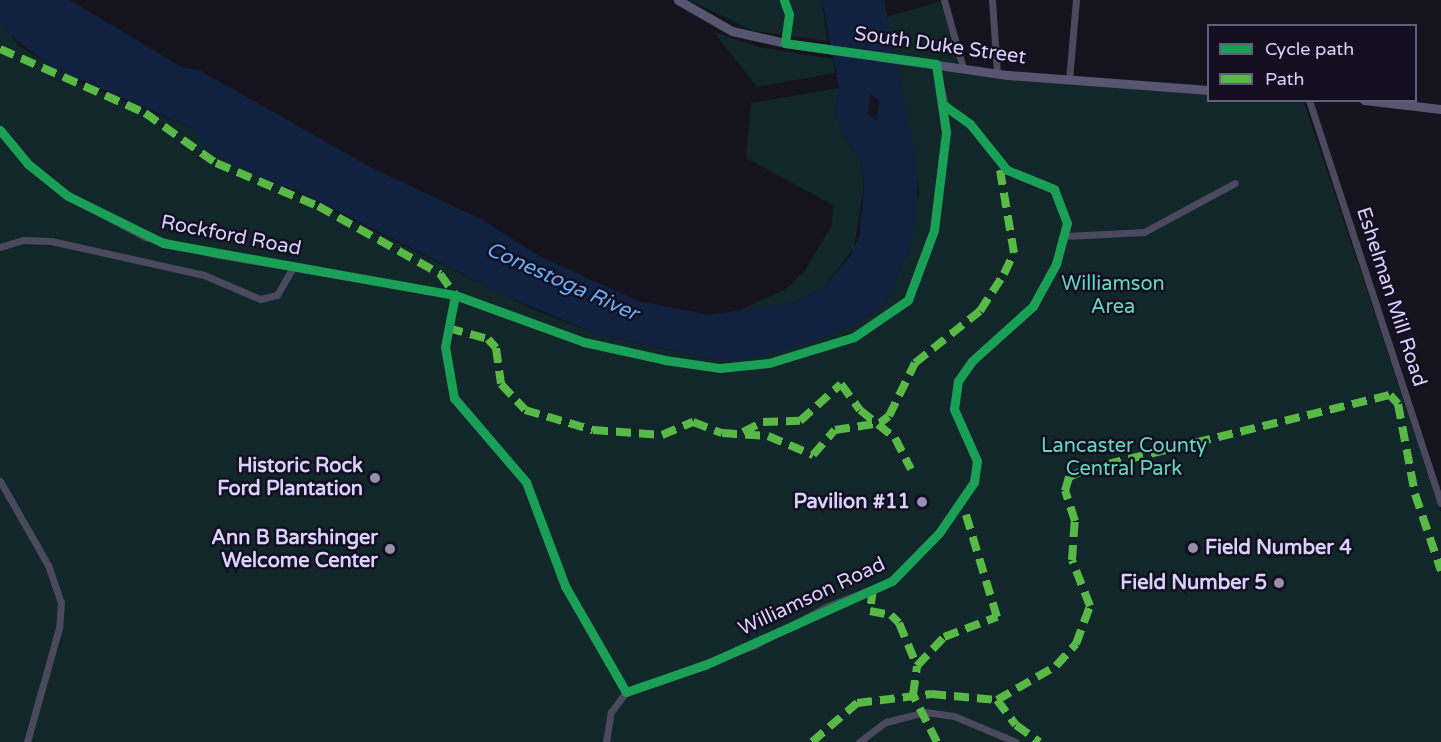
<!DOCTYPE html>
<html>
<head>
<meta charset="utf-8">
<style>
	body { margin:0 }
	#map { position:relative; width:1441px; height:742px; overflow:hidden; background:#15131d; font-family:"Varela Round",sans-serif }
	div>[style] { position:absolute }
	.green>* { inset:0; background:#122729 }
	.water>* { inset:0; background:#112140 }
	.street>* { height:7px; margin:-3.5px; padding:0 3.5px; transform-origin:3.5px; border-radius:3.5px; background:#4b495d }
	.secondary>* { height:9px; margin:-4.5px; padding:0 4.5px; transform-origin:4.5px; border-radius:4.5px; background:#57556f }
	.quiet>* { height:8px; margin-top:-4px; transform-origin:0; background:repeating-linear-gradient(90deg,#58b947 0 15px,transparent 0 23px) }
	.cycleway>* { height:9px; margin:-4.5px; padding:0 4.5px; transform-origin:4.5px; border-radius:4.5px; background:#1a9f57 }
	.dots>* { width:16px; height:16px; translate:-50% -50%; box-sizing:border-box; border:3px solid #130f21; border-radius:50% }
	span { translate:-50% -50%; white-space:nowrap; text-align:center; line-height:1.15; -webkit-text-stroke:5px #130f21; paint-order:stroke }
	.street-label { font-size:20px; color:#d8d2fc }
	.park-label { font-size:20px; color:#63d7bf }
	.poi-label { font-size:20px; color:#d8d2fc; font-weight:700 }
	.right { translate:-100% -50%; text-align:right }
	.left { translate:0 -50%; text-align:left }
	.water-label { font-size:21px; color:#67adf5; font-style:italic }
	.legend { position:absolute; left:1207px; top:24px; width:210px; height:78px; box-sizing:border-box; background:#130f21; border:2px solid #625d79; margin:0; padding:8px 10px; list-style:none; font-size:18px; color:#d8d2fc }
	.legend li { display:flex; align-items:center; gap:12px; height:30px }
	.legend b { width:30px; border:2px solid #625d79 }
</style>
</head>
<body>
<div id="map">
	<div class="green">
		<div style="clip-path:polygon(689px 0,822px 0,827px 41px,753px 31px)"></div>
		<div style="clip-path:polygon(941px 1px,961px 74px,1208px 95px,1208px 100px,1304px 102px,1441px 512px,1441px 742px,0 742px,0 22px,19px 46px,81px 83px,193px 129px,272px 181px,535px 310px,596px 334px,714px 360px,807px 343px,854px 325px,885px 305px,909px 249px,919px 191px,887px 17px)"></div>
		<div style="clip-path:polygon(714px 32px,759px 47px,833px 59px,835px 73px,757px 87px)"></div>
		<div style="clip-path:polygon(839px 88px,835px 111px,843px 135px,860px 159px,864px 185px,854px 248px,823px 288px,794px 302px,734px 313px,786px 289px,805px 271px,832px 224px,833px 205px,746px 158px,751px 103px)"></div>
	</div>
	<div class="water">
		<div style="clip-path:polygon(evenodd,0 0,70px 0,182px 67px,201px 71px,372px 168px,483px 220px,539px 256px,638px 301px,709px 315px,794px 302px,823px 288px,850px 256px,860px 234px,864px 184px,860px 159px,843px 135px,835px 111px,839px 88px,822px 0,884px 0,917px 163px,917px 219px,909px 249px,885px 305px,854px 325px,807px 343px,745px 360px,714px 360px,596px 334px,504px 295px,306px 195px,233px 165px,203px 147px,193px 129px,52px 67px,7px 33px,0 22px,0 0,870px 94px,879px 100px,877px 121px,868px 114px,870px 94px)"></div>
	</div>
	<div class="street">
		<div style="left:944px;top:0;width:71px;rotate:74.4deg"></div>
		<div style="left:992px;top:0;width:73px;rotate:86.1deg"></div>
		<div style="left:1069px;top:80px;width:80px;rotate:-85deg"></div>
		<div style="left:1309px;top:100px;width:424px;rotate:71.9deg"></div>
		<div style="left:0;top:130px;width:44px;rotate:50.5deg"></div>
		<div style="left:28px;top:164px;width:51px;rotate:38.7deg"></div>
		<div style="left:68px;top:196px;width:87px;rotate:28deg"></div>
		<div style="left:145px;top:237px;width:71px;rotate:13.8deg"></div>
		<div style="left:214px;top:254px;width:244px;rotate:9.7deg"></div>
		<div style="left:455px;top:295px;width:53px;rotate:100.9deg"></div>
		<div style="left:445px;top:347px;width:52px;rotate:80deg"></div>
		<div style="left:454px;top:398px;width:111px;rotate:49.4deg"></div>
		<div style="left:526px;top:482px;width:111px;rotate:69.4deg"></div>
		<div style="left:565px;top:586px;width:122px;rotate:60.1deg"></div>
		<div style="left:626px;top:692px;width:137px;rotate:-20deg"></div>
		<div style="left:755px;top:645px;width:83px;rotate:-28.1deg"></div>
		<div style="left:828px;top:606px;width:69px;rotate:-21.3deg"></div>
		<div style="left:892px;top:581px;width:67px;rotate:-45.6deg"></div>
		<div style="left:939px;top:533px;width:62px;rotate:-55.5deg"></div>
		<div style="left:974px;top:482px;width:21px;rotate:-82deg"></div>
		<div style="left:977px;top:461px;width:57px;rotate:-113.9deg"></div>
		<div style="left:954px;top:409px;width:28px;rotate:-82deg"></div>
		<div style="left:958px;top:381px;width:24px;rotate:-55deg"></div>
		<div style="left:972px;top:361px;width:82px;rotate:-42deg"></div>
		<div style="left:1033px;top:306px;width:48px;rotate:-61.3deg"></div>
		<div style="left:1056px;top:264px;width:42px;rotate:-75deg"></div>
		<div style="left:1067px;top:223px;width:36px;rotate:-111deg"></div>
		<div style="left:1054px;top:189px;width:51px;rotate:-158deg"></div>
		<div style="left:1007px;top:170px;width:59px;rotate:-128.8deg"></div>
		<div style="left:970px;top:124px;width:31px;rotate:-144deg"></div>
		<div style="left:945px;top:106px;width:43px;rotate:-102.1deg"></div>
		<div style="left:1066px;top:236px;width:78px;rotate:-2.9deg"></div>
		<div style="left:1144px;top:232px;width:103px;rotate:-28.3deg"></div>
		<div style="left:0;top:247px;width:24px;rotate:-17deg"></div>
		<div style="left:23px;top:240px;width:28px;rotate:2deg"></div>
		<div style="left:51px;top:241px;width:157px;rotate:12.5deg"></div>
		<div style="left:204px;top:275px;width:61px;rotate:23.2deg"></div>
		<div style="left:260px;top:299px;width:17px;rotate:-13deg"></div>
		<div style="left:277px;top:295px;width:32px;rotate:-60deg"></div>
		<div style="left:0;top:481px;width:97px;rotate:60.3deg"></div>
		<div style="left:48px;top:565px;width:39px;rotate:71deg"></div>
		<div style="left:61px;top:602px;width:26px;rotate:94deg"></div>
		<div style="left:59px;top:628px;width:118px;rotate:105.7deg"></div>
		<div style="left:606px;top:742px;width:30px;rotate:-81deg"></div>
		<div style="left:611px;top:712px;width:25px;rotate:-53deg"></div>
		<div style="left:859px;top:742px;width:34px;rotate:-37deg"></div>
		<div style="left:886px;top:722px;width:40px;rotate:-14.4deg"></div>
		<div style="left:925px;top:712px;width:29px;rotate:8deg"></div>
		<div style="left:954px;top:716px;width:67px;rotate:22.8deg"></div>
	</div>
	<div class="secondary">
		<div style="left:678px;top:0;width:62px;rotate:29.9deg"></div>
		<div style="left:732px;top:31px;width:54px;rotate:12.8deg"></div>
		<div style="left:785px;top:43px;width:225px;rotate:8.2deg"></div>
		<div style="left:1008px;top:75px;width:201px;rotate:4.3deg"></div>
		<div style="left:1364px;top:100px;width:78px;rotate:6.7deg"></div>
	</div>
	<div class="quiet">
		<div style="left:0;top:49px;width:158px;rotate:23.8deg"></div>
		<div style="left:145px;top:113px;width:87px;rotate:35.2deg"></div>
		<div style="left:216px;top:163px;width:111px;rotate:22.9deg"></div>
		<div style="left:318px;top:206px;width:140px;rotate:29.1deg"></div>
		<div style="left:440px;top:274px;width:27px;rotate:54deg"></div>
		<div style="left:448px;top:328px;width:41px;rotate:15.4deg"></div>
		<div style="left:488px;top:339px;width:12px;rotate:48deg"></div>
		<div style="left:496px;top:348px;width:36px;rotate:82deg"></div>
		<div style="left:501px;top:384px;width:35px;rotate:47deg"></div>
		<div style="left:525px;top:410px;width:71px;rotate:16.4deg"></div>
		<div style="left:593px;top:430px;width:69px;rotate:4.1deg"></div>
		<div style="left:662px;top:435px;width:34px;rotate:-23deg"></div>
		<div style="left:693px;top:422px;width:31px;rotate:21deg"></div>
		<div style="left:722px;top:433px;width:46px;rotate:3.7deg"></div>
		<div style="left:768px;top:436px;width:49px;rotate:22.9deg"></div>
		<div style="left:813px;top:455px;width:33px;rotate:-49deg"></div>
		<div style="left:835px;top:430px;width:46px;rotate:-8.8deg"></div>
		<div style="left:880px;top:423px;width:11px;rotate:-38deg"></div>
		<div style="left:889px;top:416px;width:59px;rotate:-63.9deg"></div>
		<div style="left:915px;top:363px;width:83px;rotate:-38.7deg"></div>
		<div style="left:980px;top:311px;width:44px;rotate:-57deg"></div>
		<div style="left:1004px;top:274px;width:23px;rotate:-65deg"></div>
		<div style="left:1014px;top:253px;width:90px;rotate:-99.6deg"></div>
		<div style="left:743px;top:432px;width:22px;rotate:-27deg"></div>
		<div style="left:763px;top:422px;width:37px;rotate:-2deg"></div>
		<div style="left:800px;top:421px;width:55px;rotate:-42.1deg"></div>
		<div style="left:841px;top:384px;width:32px;rotate:54deg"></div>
		<div style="left:860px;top:410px;width:45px;rotate:38.7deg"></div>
		<div style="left:895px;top:438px;width:35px;rotate:63deg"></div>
		<div style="left:873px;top:589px;width:22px;rotate:98deg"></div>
		<div style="left:870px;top:611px;width:21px;rotate:11deg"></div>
		<div style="left:891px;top:615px;width:11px;rotate:45deg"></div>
		<div style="left:899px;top:623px;width:47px;rotate:67.3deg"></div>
		<div style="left:997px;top:700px;width:31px;rotate:53deg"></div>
		<div style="left:1016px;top:725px;width:29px;rotate:36deg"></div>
		<div style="left:812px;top:742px;width:60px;rotate:-40.9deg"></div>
		<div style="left:857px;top:703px;width:75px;rotate:-6.9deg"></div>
		<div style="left:931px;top:694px;width:66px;rotate:5.2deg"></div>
		<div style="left:997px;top:700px;width:68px;rotate:-30deg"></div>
		<div style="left:1056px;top:666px;width:30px;rotate:-48deg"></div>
		<div style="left:1076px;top:644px;width:40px;rotate:-69.8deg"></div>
		<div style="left:1090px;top:606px;width:49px;rotate:-111.4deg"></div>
		<div style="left:1072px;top:560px;width:39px;rotate:-86deg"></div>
		<div style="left:1075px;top:521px;width:32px;rotate:-108deg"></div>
		<div style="left:1065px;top:491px;width:15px;rotate:-74deg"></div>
		<div style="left:1069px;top:477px;width:17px;rotate:-25deg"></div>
		<div style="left:1084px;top:470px;width:315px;rotate:-13.8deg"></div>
		<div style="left:1390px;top:395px;width:12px;rotate:48deg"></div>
		<div style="left:1398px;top:404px;width:92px;rotate:79.3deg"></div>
		<div style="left:1415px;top:494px;width:81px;rotate:71.3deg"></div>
		<div style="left:937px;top:742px;width:53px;rotate:-117.1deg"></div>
		<div style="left:913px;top:695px;width:29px;rotate:-82deg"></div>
		<div style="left:917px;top:666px;width:40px;rotate:-47deg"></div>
		<div style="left:944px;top:637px;width:57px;rotate:-20.7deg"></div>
		<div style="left:997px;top:617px;width:107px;rotate:-106.9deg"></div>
	</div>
	<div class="cycleway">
		<div style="left:0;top:130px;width:44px;rotate:50.5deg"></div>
		<div style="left:28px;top:164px;width:51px;rotate:38.7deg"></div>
		<div style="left:68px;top:196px;width:106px;rotate:26.3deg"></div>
		<div style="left:163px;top:243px;width:297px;rotate:10.1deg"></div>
		<div style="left:455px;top:295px;width:137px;rotate:20deg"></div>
		<div style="left:584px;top:342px;width:83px;rotate:12.5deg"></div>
		<div style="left:665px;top:360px;width:56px;rotate:8.3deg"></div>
		<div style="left:720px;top:368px;width:49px;rotate:-5.8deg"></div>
		<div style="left:769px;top:363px;width:89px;rotate:-17deg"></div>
		<div style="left:854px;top:337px;width:65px;rotate:-34.4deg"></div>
		<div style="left:908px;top:300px;width:75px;rotate:-69.6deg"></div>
		<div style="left:934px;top:230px;width:99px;rotate:-83deg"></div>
		<div style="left:946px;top:132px;width:69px;rotate:-98.4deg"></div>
		<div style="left:936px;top:64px;width:152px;rotate:-172.1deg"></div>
		<div style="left:785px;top:43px;width:29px;rotate:-82deg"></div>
		<div style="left:789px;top:14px;width:15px;rotate:-110deg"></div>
		<div style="left:455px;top:295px;width:53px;rotate:100.9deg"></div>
		<div style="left:445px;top:347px;width:52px;rotate:80deg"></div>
		<div style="left:454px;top:398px;width:111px;rotate:49.4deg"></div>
		<div style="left:526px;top:482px;width:111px;rotate:69.4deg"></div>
		<div style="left:565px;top:586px;width:122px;rotate:60.1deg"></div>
		<div style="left:626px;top:692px;width:83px;rotate:-18.9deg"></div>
		<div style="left:705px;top:665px;width:205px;rotate:-24.2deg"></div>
		<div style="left:892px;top:581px;width:67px;rotate:-45.6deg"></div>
		<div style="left:939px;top:533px;width:62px;rotate:-55.5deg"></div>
		<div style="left:974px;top:482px;width:21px;rotate:-82deg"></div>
		<div style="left:977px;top:461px;width:57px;rotate:-113.9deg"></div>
		<div style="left:954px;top:409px;width:28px;rotate:-82deg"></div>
		<div style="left:958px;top:381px;width:24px;rotate:-55deg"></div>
		<div style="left:972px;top:361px;width:82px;rotate:-42deg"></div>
		<div style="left:1033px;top:306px;width:48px;rotate:-61.3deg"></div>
		<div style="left:1056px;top:264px;width:42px;rotate:-75deg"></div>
		<div style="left:1067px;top:223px;width:36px;rotate:-111deg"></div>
		<div style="left:1054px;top:189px;width:51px;rotate:-158deg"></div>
		<div style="left:1007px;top:170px;width:59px;rotate:-128.8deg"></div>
		<div style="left:970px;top:124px;width:31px;rotate:-144deg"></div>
	</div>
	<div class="dots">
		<div style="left:375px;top:478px;background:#948fae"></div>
		<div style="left:922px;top:502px;background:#948fae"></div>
		<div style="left:1193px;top:548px;background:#948fae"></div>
		<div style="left:390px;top:549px;background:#948fae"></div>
		<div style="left:1279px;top:583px;background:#948fae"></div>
	</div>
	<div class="street-label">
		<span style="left:940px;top:46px;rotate:8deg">South Duke Street</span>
		<span style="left:231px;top:236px;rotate:11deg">Rockford Road</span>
		<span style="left:1391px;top:297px;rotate:72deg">Eshelman Mill Road</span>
		<span style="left:812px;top:597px;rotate:-25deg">Williamson Road</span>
	</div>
	<div class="park-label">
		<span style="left:1113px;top:296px">Williamson<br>Area</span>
		<span style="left:1124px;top:458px">Lancaster County<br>Central Park</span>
	</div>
	<div class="poi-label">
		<span class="right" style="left:363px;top:478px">Historic Rock<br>Ford Plantation</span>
		<span class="right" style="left:910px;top:502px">Pavilion #11</span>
		<span class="right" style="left:378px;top:550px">Ann B Barshinger<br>Welcome Center</span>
		<span class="left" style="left:1205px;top:548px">Field Number 4</span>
		<span class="right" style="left:1267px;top:583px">Field Number 5</span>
	</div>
	<div class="water-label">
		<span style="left:562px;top:282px;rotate:24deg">Conestoga River</span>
	</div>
	<ul class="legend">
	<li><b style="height:8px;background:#1a9f57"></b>Cycle path</li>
	<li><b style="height:8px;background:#58b947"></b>Path</li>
	</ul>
</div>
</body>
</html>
